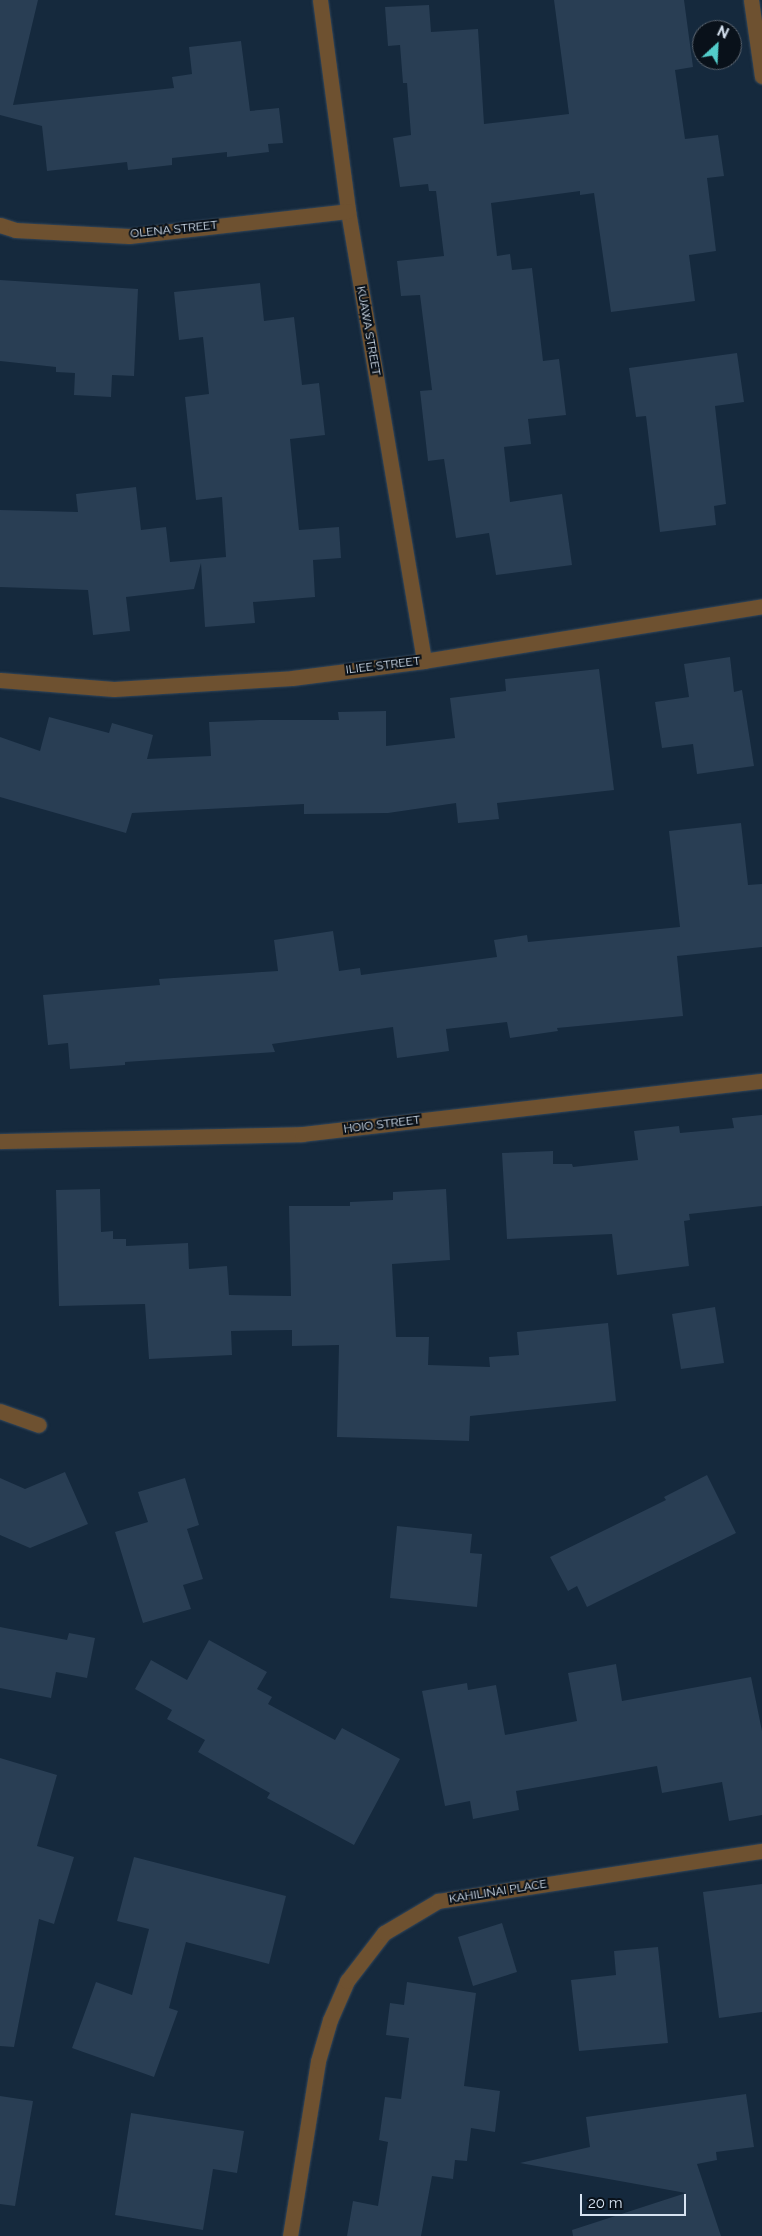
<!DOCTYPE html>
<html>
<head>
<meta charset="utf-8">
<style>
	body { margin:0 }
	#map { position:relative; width:762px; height:2236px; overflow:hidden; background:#15293d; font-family:Raleway,sans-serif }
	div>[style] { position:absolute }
	.building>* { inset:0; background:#293e54 }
	.roads { filter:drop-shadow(0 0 1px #34475a) drop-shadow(0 0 1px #34475a) }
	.street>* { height:15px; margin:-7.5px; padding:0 7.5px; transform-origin:7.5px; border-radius:7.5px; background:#6e5130 }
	span { translate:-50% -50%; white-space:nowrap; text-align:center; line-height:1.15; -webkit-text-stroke:4px #09111a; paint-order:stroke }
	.street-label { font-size:12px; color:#d7e3f1 }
	.north { position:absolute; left:692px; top:20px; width:50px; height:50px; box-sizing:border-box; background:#09111a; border:1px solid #5b6570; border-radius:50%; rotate:25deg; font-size:14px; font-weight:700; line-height:20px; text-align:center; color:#d7e3f1 }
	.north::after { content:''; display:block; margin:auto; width:18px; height:22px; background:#53cdca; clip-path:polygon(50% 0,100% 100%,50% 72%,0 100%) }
	.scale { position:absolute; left:580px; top:2194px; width:106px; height:22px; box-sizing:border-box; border:2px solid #d7e3f1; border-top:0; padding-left:6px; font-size:15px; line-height:18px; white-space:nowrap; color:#d7e3f1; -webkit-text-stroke:4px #09111a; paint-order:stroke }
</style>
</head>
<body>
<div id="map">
	<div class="building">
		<div style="clip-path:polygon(0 0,38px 0,13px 105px,174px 88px,172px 77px,192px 74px,189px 47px,241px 41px,250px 111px,279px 108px,283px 143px,268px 144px,269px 152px,227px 157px,227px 152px,172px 158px,172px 165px,128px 170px,127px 162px,47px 171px,42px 126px,0 115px)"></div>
		<div style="clip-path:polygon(554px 0,684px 0,693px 67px,675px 70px,685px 139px,718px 135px,724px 176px,707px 178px,716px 251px,689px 255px,695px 301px,611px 312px,594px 193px,580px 195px,580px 191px,491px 203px,497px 256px,510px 254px,512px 270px,532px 268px,543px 361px,559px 359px,566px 415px,528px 419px,531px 444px,504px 447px,510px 502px,562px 494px,572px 565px,496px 575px,489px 533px,456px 538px,444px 459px,428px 461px,420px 391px,432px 390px,420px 295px,401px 296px,397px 261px,444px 256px,436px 191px,429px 191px,428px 184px,400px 187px,393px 138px,411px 135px,407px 83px,403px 83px,400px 45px,388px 46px,385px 7px,429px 5px,431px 32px,478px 29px,484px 124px,569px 114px)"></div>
		<div style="clip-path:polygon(0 280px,138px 289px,134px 376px,112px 375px,111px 397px,74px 395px,75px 373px,56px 372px,56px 367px,0 361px)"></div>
		<div style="clip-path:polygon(260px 283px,264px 321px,294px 317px,302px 385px,319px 383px,325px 435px,290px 439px,299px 530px,339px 527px,341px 558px,313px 560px,315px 597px,253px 602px,255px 623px,205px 627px,201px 563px,194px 589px,126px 597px,130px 631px,93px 635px,88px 590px,0 587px,0 510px,78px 512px,76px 494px,136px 487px,141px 530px,166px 527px,170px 562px,226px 557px,222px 497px,196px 500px,185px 397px,209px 394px,203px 337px,179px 340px,174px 292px)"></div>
		<div style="clip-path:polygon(737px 353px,744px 402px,715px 406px,726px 504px,714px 506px,716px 525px,660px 532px,646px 416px,636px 417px,629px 368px)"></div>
		<div style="clip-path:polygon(730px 657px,734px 692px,742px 690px,754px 766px,697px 774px,693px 744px,662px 748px,655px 702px,689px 697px,684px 664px)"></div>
		<div style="clip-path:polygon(599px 669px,614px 790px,497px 803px,499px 819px,458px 823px,456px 803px,388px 813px,304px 814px,304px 804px,132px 813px,126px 833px,0 797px,0 737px,40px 751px,49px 717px,109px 733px,112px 723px,153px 735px,147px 759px,211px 756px,209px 722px,260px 720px,339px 720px,338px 712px,386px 711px,386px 746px,455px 738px,450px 698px,506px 691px,505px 679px)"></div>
		<div style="clip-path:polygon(741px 823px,748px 885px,762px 884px,762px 947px,677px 956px,683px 1016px,557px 1028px,558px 1031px,510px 1038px,507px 1022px,446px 1029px,449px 1051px,397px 1058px,393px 1027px,272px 1044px,275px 1052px,125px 1062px,125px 1065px,70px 1069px,68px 1043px,48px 1045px,43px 995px,160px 985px,159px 979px,278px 971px,274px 940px,333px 931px,339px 971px,360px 968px,361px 975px,497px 957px,494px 940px,527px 935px,528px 942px,680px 927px,669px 831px)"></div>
		<div style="clip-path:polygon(762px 1115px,762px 1206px,689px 1214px,690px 1220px,684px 1221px,689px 1266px,617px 1275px,612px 1234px,507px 1239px,502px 1153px,553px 1151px,553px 1164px,572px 1164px,573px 1167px,638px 1160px,634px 1131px,679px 1126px,680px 1133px,734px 1128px,732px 1118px)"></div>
		<div style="clip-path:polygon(100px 1189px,101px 1232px,113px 1231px,113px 1239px,126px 1239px,126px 1246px,188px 1243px,189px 1269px,227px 1266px,229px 1295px,291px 1296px,289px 1206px,350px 1206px,350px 1202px,393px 1200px,393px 1192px,446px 1189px,450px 1260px,392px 1264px,396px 1337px,429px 1337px,428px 1365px,490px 1367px,489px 1357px,519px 1355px,517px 1332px,608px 1323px,616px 1401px,470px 1416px,469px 1441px,337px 1437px,339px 1345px,292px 1346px,292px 1330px,231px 1331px,232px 1355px,149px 1359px,145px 1304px,59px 1306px,56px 1190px)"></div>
		<div style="clip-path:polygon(715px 1307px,724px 1363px,681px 1369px,672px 1314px)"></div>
		<div style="clip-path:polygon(65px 1472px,88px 1524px,30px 1548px,0 1535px,0 1478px,25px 1489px)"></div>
		<div style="clip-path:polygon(707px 1475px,736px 1533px,587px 1607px,577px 1586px,568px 1591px,550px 1557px,666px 1500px,664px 1497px)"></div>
		<div style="clip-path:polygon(185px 1478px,199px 1525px,187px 1529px,203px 1579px,183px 1585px,191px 1609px,143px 1623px,115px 1532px,148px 1522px,138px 1492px)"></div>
		<div style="clip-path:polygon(397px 1526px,472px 1534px,470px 1553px,482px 1554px,477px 1607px,390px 1598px)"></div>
		<div style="clip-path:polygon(0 1627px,67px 1640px,69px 1633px,95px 1638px,87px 1678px,56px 1672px,51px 1698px,0 1688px)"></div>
		<div style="clip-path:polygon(209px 1640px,267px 1672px,257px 1689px,272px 1697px,268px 1704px,335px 1740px,342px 1728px,400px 1759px,354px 1845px,267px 1798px,270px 1793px,198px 1752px,205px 1740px,167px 1719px,172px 1710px,135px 1689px,151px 1660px,187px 1680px)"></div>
		<div style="clip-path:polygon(616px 1664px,622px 1701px,751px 1677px,762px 1731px,762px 1815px,729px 1821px,722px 1782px,662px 1793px,657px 1766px,516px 1791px,519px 1810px,473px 1819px,470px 1801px,445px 1806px,422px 1691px,467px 1683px,468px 1690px,496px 1685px,505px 1735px,577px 1721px,568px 1673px)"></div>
		<div style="clip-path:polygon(0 1758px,57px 1775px,37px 1846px,74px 1857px,54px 1924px,39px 1919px,14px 2047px,0 2046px)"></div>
		<div style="clip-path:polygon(134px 1857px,286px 1896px,269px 1964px,186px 1942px,169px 2008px,178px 2011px,154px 2077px,72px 2048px,96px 1982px,132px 1995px,149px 1929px,117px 1921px)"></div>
		<div style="clip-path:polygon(762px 1884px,762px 2012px,719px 2018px,703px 1892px)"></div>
		<div style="clip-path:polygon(502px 1923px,517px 1972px,473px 1986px,458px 1937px)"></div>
		<div style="clip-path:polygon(658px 1947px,668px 2043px,579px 2051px,571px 1980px,616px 1975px,614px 1951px)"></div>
		<div style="clip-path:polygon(407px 1982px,476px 1993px,464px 2086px,500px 2091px,495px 2132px,471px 2128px,467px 2161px,455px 2160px,453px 2179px,432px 2176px,421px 2236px,347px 2236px,353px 2201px,378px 2206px,388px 2142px,379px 2140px,385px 2097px,401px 2099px,409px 2038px,386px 2035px,390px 2003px,404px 2005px)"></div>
		<div style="clip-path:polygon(746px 2094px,754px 2147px,716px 2152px,717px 2160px,697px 2164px,721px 2236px,573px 2236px,572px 2230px,686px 2193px,520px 2163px,590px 2147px,586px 2117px)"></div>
		<div style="clip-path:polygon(0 2096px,33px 2101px,15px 2206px,0 2204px)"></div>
		<div style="clip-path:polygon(131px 2113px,244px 2131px,237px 2173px,213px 2169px,203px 2230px,115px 2215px)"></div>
	</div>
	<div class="roads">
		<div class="street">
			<div style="left:320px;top:0;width:213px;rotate:82.4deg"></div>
			<div style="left:348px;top:211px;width:456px;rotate:80.4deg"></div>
			<div style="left:751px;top:0;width:77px;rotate:81.8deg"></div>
			<div style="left:0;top:225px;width:16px;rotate:18deg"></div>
			<div style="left:15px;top:230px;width:114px;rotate:3deg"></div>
			<div style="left:129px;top:236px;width:220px;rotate:-6.5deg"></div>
			<div style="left:0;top:680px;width:114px;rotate:4.5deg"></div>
			<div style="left:114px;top:689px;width:178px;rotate:-3.5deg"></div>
			<div style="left:292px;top:678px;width:133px;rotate:-7.3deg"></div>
			<div style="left:424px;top:661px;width:342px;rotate:-9.2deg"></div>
			<div style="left:0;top:1141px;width:302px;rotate:-1.3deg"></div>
			<div style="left:302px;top:1134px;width:463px;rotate:-6.6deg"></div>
			<div style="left:0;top:1411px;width:41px;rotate:19.7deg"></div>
			<div style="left:290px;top:2236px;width:177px;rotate:-80.9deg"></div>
			<div style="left:318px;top:2061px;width:43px;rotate:-73.7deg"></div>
			<div style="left:330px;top:2020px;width:43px;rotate:-66.4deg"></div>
			<div style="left:347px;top:1981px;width:61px;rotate:-52.4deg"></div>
			<div style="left:384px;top:1933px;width:63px;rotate:-30.7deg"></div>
			<div style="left:438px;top:1901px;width:328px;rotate:-8.8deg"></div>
		</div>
	</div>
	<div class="street-label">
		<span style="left:174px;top:230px;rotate:-6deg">OLENA STREET</span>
		<span style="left:368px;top:331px;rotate:80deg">KUAWA STREET</span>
		<span style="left:383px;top:666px;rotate:-7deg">ILIEE STREET</span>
		<span style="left:382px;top:1125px;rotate:-7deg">HOIO STREET</span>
		<span style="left:498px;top:1892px;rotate:-9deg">KAHILINAI PLACE</span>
	</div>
	<div class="north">N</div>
	<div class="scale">20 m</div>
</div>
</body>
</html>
